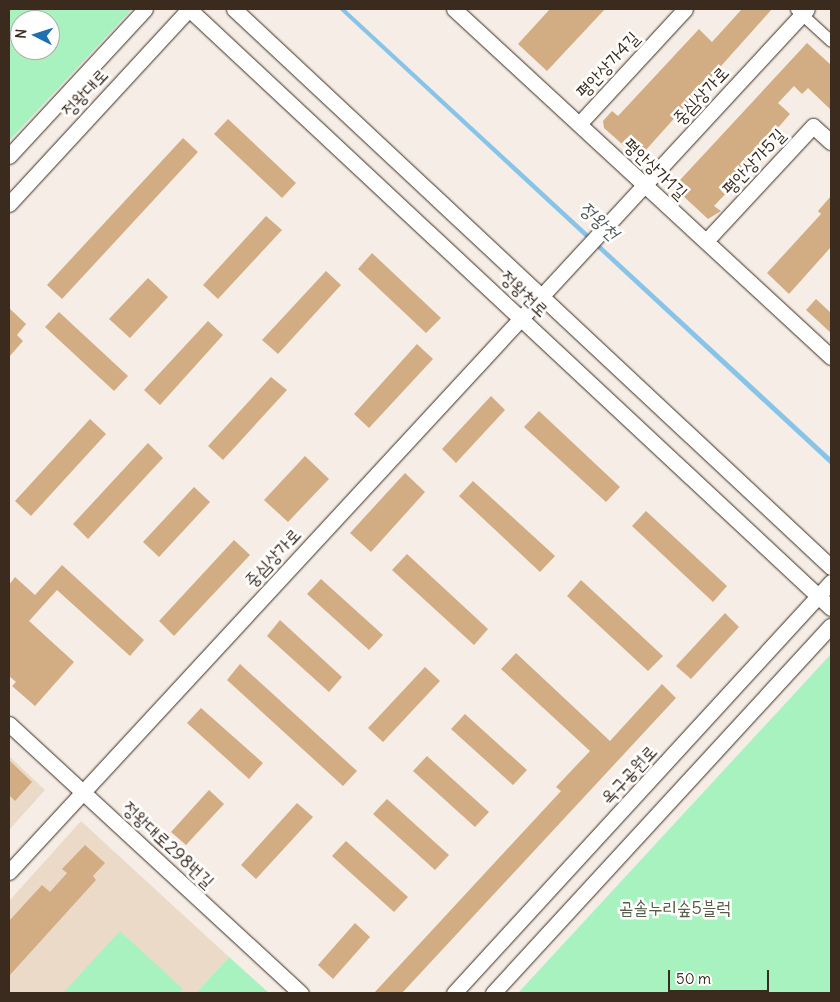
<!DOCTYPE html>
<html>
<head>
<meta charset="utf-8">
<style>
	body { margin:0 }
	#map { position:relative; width:840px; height:1002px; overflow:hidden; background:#f6eee6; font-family:Delius,"Poor Story",sans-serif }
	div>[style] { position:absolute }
	.built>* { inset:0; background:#ebdac8 }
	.green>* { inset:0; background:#a8f2c0 }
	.water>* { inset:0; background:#88c4e8 }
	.building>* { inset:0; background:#d2ac83 }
	.roads { filter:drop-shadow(0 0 1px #3b2a1e) drop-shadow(0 0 1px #3b2a1e) }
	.street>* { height:11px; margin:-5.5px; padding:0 5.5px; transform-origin:5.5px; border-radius:5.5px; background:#fff }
	.secondary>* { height:15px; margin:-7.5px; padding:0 7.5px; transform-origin:7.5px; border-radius:7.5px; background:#fff }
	span { translate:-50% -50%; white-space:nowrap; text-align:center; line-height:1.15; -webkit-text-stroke:5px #fff; paint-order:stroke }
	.street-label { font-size:18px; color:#3b2a1e }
	.park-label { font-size:18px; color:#565c46 }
	.water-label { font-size:19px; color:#52585b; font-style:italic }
	.frame { position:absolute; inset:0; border:10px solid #3b2a1e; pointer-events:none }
	.north { position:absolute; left:10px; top:10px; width:50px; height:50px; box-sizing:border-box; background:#fff; border:1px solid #b1aaa5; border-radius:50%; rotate:275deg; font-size:14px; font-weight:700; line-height:20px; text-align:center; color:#3b2a1e }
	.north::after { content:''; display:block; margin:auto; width:18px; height:22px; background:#1f6fb2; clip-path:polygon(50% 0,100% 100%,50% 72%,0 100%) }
	.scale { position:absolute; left:668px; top:970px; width:101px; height:22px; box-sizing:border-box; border:2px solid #3b2a1e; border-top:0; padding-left:6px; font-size:15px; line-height:18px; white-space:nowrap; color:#3b2a1e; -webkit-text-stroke:4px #fff; paint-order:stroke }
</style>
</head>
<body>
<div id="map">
	<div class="built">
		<div style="clip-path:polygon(9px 756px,45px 790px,9px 830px)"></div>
		<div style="clip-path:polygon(81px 821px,229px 957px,196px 993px,9px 993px,9px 901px)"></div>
	</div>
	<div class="green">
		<div style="clip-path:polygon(evenodd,9px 9px,132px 9px,9px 141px,9px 9px,20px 20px,50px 20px,50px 50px,20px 50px,20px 20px)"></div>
		<div style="clip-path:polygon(831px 654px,831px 993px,518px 993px)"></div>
		<div style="clip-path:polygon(120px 931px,183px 989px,179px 993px,63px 993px)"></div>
		<div style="clip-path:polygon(229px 957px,269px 993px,196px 993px)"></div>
	</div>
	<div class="water">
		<div style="clip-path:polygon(339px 9px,345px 9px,831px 458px,831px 465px)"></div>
	</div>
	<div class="building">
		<div style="clip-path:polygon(550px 9px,605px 9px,547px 71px,518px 44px)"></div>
		<div style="clip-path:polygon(742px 9px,772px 9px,645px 151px,631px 152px,604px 128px,603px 121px,612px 111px,618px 116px,699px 29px,712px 42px)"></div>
		<div style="clip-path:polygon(807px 43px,831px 65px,831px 110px,808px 88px,802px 94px,794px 86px,778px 103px,790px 114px,727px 186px,730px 189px,714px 206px,721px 211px,708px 219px,681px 194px,680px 180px)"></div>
		<div style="clip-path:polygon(228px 119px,296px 183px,282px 198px,214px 134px)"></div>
		<div style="clip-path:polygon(183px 138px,198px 152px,62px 299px,47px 285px)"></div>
		<div style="clip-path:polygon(831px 196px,831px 247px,789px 294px,767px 273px,821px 214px,818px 211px)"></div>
		<div style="clip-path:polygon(266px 216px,282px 230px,218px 299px,203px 285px)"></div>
		<div style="clip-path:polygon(372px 253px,441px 318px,426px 333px,358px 269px)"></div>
		<div style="clip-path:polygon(326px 271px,341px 285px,278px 354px,262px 340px)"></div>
		<div style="clip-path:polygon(148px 278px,168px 297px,130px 338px,109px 319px)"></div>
		<div style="clip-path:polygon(816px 299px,831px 313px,831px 333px,806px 310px)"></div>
		<div style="clip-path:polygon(9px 308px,26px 324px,17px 335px,23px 341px,9px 357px)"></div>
		<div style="clip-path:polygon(59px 312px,128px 376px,114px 391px,45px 327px)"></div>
		<div style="clip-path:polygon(208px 321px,223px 335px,160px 405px,144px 390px)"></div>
		<div style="clip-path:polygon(417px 344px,433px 359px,369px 428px,354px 414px)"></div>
		<div style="clip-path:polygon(271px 377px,287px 390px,223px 460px,208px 446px)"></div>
		<div style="clip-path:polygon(491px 396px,505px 410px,456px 463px,442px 449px)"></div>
		<div style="clip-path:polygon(539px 411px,620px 487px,606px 502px,524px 427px)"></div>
		<div style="clip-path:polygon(90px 419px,106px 434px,31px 516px,15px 501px)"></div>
		<div style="clip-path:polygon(148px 443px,163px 458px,88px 539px,73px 524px)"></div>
		<div style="clip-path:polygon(305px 456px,329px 479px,288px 522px,264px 500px)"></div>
		<div style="clip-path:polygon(405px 473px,425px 492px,371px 552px,350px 533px)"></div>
		<div style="clip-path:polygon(473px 481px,555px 556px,540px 572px,459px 496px)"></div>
		<div style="clip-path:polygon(194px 487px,210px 502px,159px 557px,143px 542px)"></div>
		<div style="clip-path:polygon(646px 511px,727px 586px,713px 602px,632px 526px)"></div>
		<div style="clip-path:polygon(234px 540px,250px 555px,174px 636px,159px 621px)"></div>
		<div style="clip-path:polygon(407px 554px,488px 629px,474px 645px,392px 570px)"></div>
		<div style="clip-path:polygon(62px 565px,144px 640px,130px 656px,57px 590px,29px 621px,74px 662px,35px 706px,12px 686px,16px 682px,9px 676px,9px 585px,15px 577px,35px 595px)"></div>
		<div style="clip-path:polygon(321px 579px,383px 635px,369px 650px,307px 594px)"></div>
		<div style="clip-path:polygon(581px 580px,663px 656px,648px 671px,567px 596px)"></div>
		<div style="clip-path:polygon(725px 613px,739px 627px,691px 679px,676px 666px)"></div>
		<div style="clip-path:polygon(280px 620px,342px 677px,329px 692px,267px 636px)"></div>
		<div style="clip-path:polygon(516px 653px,610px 741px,662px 684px,676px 698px,402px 993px,374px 993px,561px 791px,556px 787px,590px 751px,501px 669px)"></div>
		<div style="clip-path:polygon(240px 664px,357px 771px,343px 786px,227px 680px)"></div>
		<div style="clip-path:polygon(425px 667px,440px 681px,383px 742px,368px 728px)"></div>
		<div style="clip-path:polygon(201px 708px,263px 763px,249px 779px,187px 723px)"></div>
		<div style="clip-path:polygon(465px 714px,527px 770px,513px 785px,451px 729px)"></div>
		<div style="clip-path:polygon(427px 756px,489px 812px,475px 827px,413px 771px)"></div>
		<div style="clip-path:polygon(9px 760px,32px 782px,15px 801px,9px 795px)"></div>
		<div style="clip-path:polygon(209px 790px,224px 804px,186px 845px,171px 832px)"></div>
		<div style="clip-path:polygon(387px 799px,449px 855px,435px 870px,373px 814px)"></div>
		<div style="clip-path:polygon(297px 803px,313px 817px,256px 879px,241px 865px)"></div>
		<div style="clip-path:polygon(346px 841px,408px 897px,394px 912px,332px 856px)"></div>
		<div style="clip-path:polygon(85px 845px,105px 863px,93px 876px,96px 880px,9px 976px,9px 921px,42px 885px,50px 892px,67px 873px,62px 869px)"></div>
		<div style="clip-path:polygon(355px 923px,370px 937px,333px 979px,318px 965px)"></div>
	</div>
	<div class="roads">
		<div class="street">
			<div style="left:796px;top:9px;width:47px;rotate:42.4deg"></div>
		</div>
		<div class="secondary">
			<div style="left:189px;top:9px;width:878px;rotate:43.02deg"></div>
			<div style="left:234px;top:9px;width:817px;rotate:43.07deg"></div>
			<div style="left:454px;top:9px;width:513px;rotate:42.71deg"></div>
			<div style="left:579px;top:124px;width:156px;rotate:-47.3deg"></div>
			<div style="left:9px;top:156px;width:200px;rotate:-47.2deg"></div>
			<div style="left:9px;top:204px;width:265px;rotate:-47.3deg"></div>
			<div style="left:706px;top:241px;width:157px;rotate:-47.1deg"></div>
			<div style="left:813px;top:126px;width:24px;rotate:42deg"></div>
			<div style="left:9px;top:724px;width:397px;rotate:42.7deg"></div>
			<div style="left:9px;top:872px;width:1175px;rotate:-47.24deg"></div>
			<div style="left:454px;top:993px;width:558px;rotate:-47.47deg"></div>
			<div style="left:493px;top:993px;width:499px;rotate:-47.4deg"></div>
		</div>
	</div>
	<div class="street-label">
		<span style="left:608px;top:65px;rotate:-47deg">평안상가4길</span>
		<span style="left:85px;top:93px;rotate:-47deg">정왕대로</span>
		<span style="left:701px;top:96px;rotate:-47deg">중심상가로</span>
		<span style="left:754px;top:162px;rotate:-47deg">평안상가5길</span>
		<span style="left:655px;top:169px;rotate:43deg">평안상가1길</span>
		<span style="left:524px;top:294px;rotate:43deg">정왕천로</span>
		<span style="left:273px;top:558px;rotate:-47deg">중심상가로</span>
		<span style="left:629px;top:775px;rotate:-47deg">옥구공원로</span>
		<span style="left:168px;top:845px;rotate:43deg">정왕대로298번길</span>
	</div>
	<div class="park-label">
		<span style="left:675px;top:908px">곰솔누리숲5블럭</span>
	</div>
	<div class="water-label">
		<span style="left:599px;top:221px;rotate:43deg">정왕천</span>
	</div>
	<div class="frame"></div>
	<div class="north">N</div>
	<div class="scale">50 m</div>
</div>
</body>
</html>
